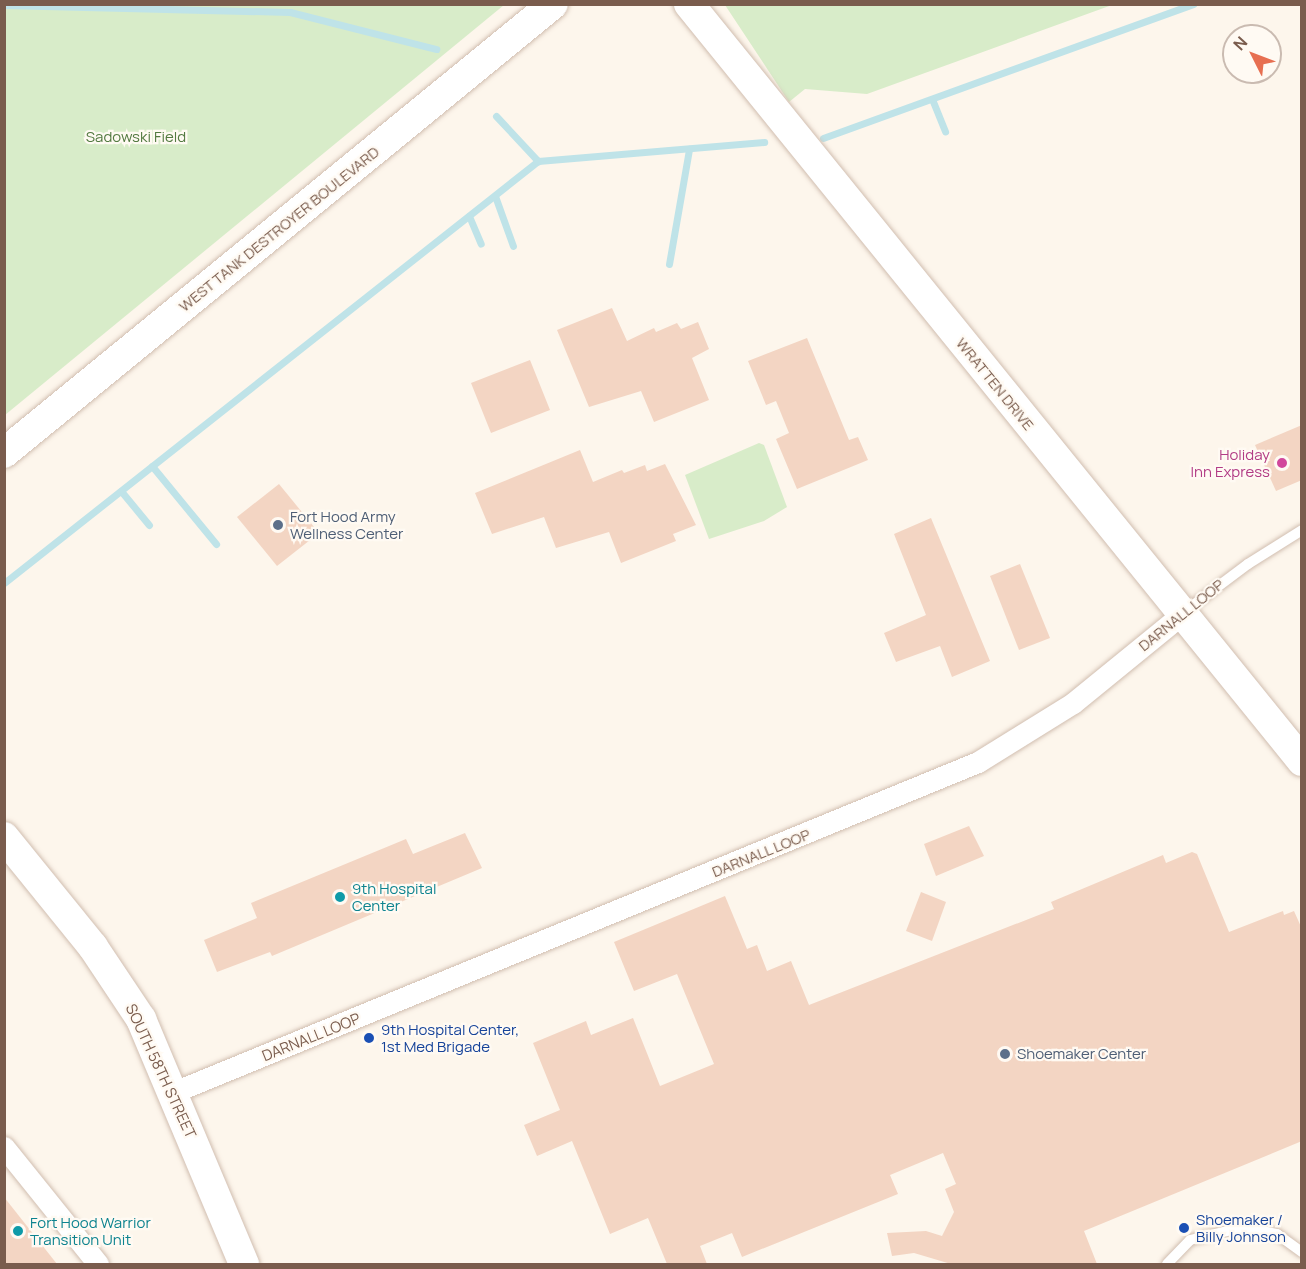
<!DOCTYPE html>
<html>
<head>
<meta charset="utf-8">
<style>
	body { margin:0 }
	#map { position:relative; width:1306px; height:1269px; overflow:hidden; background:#fdf6ec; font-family:Manrope,sans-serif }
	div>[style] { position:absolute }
	.green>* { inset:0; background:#d8ecc9 }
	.stream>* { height:7px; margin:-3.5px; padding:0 3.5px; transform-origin:3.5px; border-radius:3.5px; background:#bfe3e8 }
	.building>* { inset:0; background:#f3d5c3 }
	.roads { filter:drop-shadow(0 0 2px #d1beb0) drop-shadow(0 0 2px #d1beb0) }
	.lane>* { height:10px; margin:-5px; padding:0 5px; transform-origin:5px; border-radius:5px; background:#fff }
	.street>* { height:21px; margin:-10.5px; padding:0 10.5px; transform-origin:10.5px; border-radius:10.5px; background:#fff }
	.secondary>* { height:30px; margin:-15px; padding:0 15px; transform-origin:15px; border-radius:15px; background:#fff }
	.dots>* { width:16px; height:16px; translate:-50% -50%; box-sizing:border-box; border:3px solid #fffaf3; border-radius:50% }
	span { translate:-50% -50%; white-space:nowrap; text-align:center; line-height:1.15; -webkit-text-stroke:4.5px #fffaf3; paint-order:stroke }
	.park-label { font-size:15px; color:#537a41 }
	.street-label { font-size:15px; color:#7a5c4d }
	.hotel-label { font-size:15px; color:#b23c85 }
	.right { translate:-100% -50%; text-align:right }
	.service-label { font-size:15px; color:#4e5e75 }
	.left { translate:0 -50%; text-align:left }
	.culture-label { font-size:15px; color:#0d838f }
	.transit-label { font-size:15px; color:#164399 }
	.frame { position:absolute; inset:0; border:6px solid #7a5c4d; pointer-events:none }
	.north { position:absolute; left:1222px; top:24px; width:60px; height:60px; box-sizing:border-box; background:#fffaf3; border:2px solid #cabbb1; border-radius:50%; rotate:312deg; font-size:16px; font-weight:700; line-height:24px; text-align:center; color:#7a5c4d }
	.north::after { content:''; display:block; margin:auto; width:21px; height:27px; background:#e76f51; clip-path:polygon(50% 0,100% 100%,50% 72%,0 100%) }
</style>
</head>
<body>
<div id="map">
	<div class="green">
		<div style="clip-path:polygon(5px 4px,504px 4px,504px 5px,5px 415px)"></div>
		<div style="clip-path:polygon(725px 5px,1112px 5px,867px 94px,805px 89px,789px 102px)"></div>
		<div style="clip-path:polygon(759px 443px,764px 445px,787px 507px,764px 521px,709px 539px,685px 475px)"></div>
	</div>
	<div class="stream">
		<div style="left:4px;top:5px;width:286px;rotate:1.4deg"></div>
		<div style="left:290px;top:12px;width:151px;rotate:14.2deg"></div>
		<div style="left:932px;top:99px;width:35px;rotate:68deg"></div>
		<div style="left:496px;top:116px;width:62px;rotate:47deg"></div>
		<div style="left:823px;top:138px;width:394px;rotate:-19.9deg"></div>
		<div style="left:495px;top:196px;width:53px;rotate:70.2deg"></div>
		<div style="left:469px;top:216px;width:30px;rotate:67deg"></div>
		<div style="left:669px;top:264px;width:117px;rotate:-80.1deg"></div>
		<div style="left:152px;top:466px;width:101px;rotate:50.6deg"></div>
		<div style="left:121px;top:491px;width:44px;rotate:50.5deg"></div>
		<div style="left:4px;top:583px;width:681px;rotate:-38.32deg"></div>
		<div style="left:538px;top:161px;width:227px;rotate:-4.8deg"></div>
	</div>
	<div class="building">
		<div style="clip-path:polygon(612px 308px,627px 341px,654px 328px,656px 332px,677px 323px,681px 329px,698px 322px,709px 349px,692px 358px,709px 400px,654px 422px,641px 391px,589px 407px,557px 330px)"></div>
		<div style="clip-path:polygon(807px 338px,849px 440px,858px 437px,868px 460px,797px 489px,776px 439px,789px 433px,776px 401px,766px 405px,748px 361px)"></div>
		<div style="clip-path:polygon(530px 360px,550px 410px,491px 433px,471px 383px)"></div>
		<div style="clip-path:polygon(1302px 425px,1302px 480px,1276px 491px,1255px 445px)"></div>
		<div style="clip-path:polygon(580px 450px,593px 482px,622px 470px,624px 473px,645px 465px,647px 471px,665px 464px,696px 525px,673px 534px,676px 541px,621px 563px,609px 532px,556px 548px,544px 517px,492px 534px,475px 493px)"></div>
		<div style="clip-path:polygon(279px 484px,319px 533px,277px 566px,237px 517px)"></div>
		<div style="clip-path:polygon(931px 518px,990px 661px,952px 677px,940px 646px,896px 662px,884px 633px,926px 615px,894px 534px)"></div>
		<div style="clip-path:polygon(1020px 564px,1050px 638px,1019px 650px,990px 576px)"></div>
		<div style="clip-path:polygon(969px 826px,984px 856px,936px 876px,924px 844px)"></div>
		<div style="clip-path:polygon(465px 833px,482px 868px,272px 956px,270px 952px,217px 972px,204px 940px,257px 918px,251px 903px,406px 839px,413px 854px)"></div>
		<div style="clip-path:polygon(1192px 852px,1197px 854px,1229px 932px,1283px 911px,1284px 915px,1294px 911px,1302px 929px,1302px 1141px,1084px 1231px,1097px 1264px,951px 1264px,914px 1253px,892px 1256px,887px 1233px,926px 1231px,942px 1236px,954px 1212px,945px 1189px,956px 1184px,943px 1153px,890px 1175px,898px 1194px,742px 1257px,732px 1233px,700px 1246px,707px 1264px,667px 1264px,648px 1218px,610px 1234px,572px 1141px,537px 1156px,524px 1125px,560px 1110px,533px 1043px,586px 1021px,591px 1035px,633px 1018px,660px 1086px,714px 1064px,677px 974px,634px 991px,614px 942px,725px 896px,747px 949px,757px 945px,767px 971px,791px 961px,809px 1005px,1054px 909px,1051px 902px,1163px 855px,1166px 863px)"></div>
		<div style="clip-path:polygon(921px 892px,946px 902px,932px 941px,906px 931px)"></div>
		<div style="clip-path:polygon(4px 1197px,57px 1264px,4px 1264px)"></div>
	</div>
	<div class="roads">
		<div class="lane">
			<div style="left:1184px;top:612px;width:80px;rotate:-36.9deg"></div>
			<div style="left:1248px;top:564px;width:64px;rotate:-32.2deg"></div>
			<div style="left:1167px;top:1264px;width:33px;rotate:-46deg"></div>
			<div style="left:1190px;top:1240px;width:56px;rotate:-13.5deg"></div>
			<div style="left:1244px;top:1227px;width:34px;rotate:12deg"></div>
			<div style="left:1277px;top:1234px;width:31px;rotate:36deg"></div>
		</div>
		<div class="street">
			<div style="left:174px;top:1092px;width:869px;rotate:-22.32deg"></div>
			<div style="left:978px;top:762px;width:112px;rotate:-31.8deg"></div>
			<div style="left:1073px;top:703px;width:141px;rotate:-39.2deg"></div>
			<div style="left:4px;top:1147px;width:150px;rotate:51.2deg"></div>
		</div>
		<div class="secondary">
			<div style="left:689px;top:4px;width:974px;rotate:51deg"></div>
			<div style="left:4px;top:453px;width:709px;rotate:-39.28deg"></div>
			<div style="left:4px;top:837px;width:141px;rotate:51deg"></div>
			<div style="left:93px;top:947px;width:87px;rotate:56.3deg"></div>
			<div style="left:141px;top:1019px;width:266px;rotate:67.2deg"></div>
		</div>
	</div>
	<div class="dots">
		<div style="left:1282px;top:463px;background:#d1479c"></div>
		<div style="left:278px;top:525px;background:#5c6f8a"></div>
		<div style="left:340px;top:897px;background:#0f9aa8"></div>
		<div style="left:369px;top:1038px;background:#1a4fb4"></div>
		<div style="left:1005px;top:1054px;background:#5c6f8a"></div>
		<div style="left:1184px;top:1228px;background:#1a4fb4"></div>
		<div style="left:18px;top:1231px;background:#0f9aa8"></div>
	</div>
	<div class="park-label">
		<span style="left:136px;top:137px">Sadowski Field</span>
	</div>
	<div class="street-label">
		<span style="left:279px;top:229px;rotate:-39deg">WEST TANK DESTROYER BOULEVARD</span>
		<span style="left:995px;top:384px;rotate:51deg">WRATTEN DRIVE</span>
		<span style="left:1181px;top:615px;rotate:-39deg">DARNALL LOOP</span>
		<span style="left:761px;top:853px;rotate:-22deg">DARNALL LOOP</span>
		<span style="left:311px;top:1037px;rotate:-22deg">DARNALL LOOP</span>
		<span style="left:161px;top:1071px;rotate:65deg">SOUTH 58TH STREET</span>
	</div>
	<div class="hotel-label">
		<span class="right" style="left:1270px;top:463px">Holiday<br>Inn Express</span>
	</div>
	<div class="service-label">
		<span class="left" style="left:290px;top:525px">Fort Hood Army<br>Wellness Center</span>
		<span class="left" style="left:1017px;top:1054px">Shoemaker Center</span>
	</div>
	<div class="culture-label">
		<span class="left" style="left:352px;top:897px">9th Hospital<br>Center</span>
		<span class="left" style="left:30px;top:1231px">Fort Hood Warrior<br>Transition Unit</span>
	</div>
	<div class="transit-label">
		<span class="left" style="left:381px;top:1038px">9th Hospital Center,<br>1st Med Brigade</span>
		<span class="left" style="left:1196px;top:1228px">Shoemaker /<br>Billy Johnson</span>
	</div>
	<div class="frame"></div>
	<div class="north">N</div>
</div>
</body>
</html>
